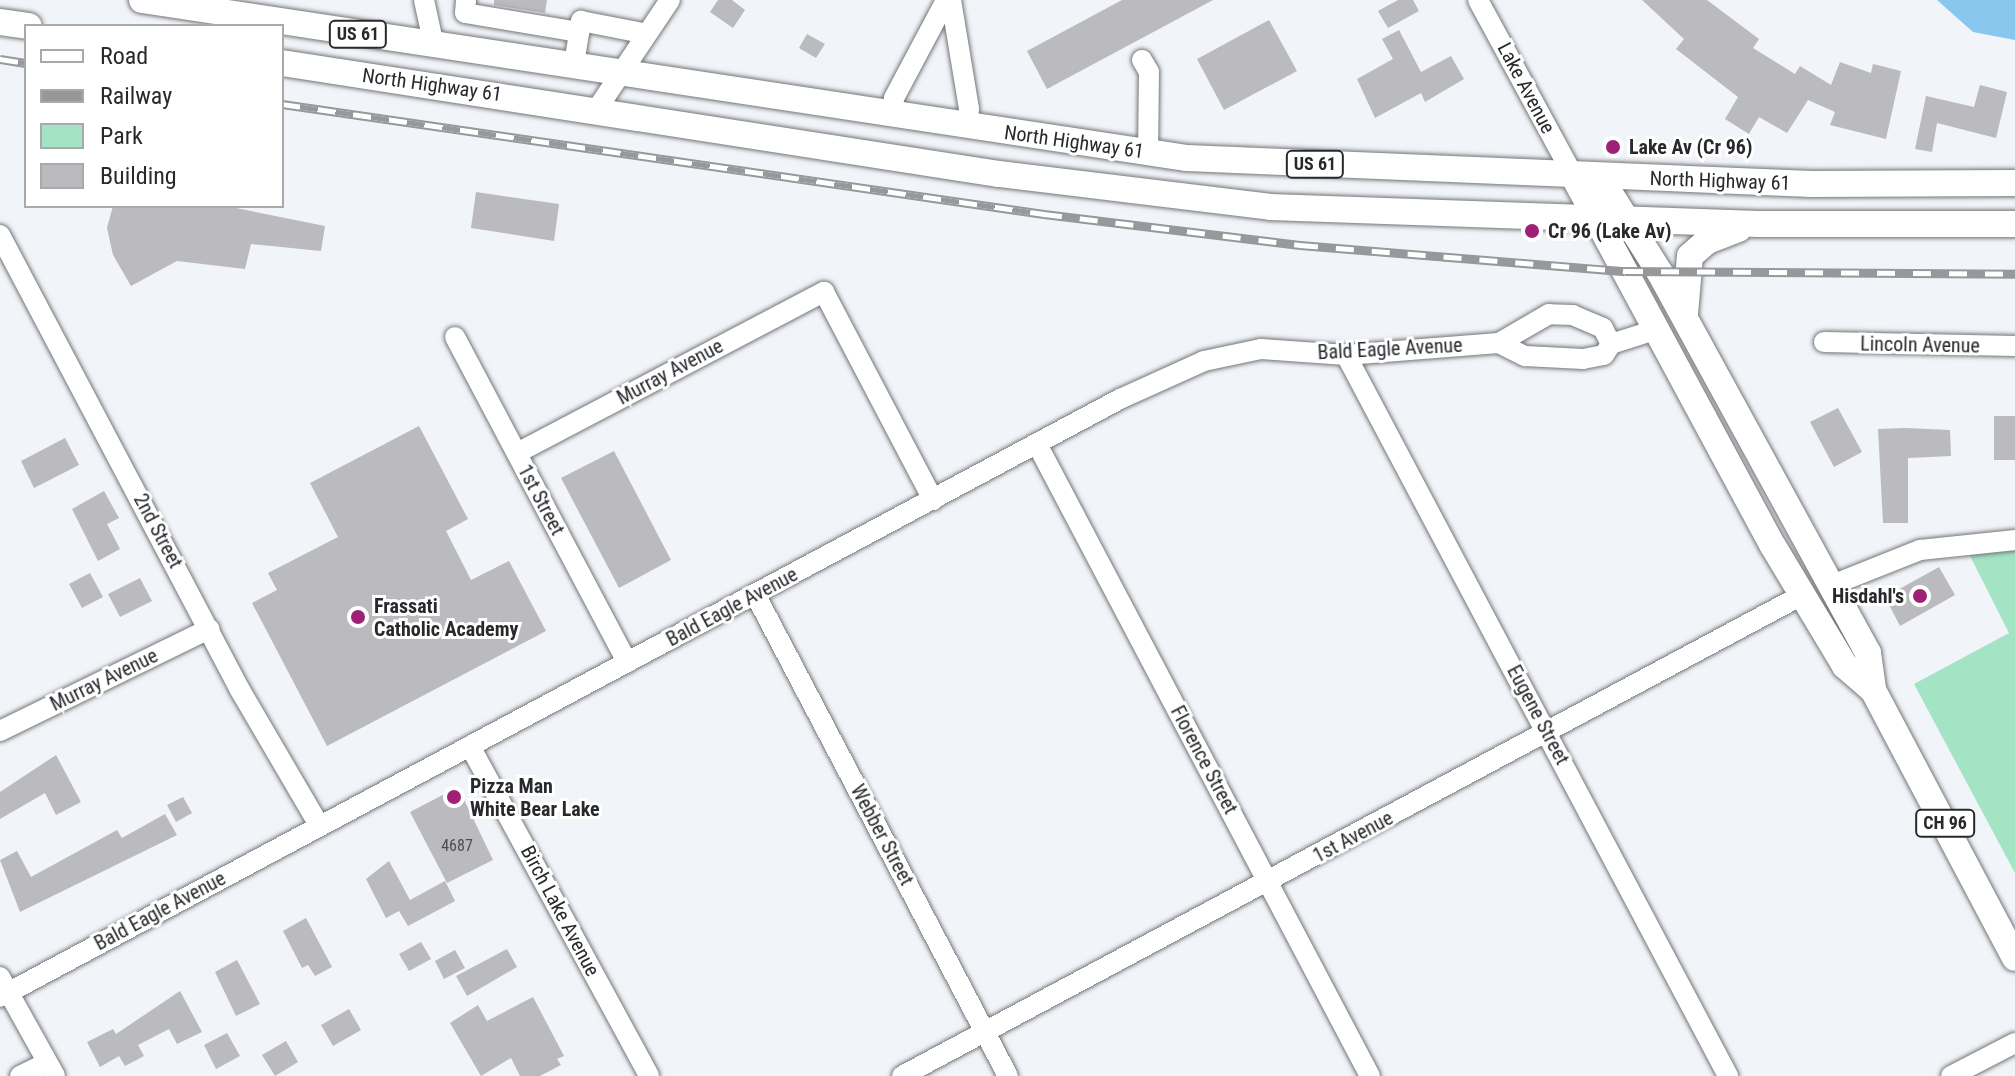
<!DOCTYPE html>
<html>
<head>
<meta charset="utf-8">
<style>
	body { margin:0 }
	#map { position:relative; width:2015px; height:1076px; overflow:hidden; background:#f1f4f8; font-family:"Roboto Condensed",sans-serif }
	div>[style] { position:absolute }
	.green>* { inset:0; background:#a2e4c4 }
	.water>* { inset:0; background:#89c7ee }
	.building>* { inset:0; background:#bbbabe }
	.roads { filter:drop-shadow(0 0 2px #737679) drop-shadow(0 0 2px #737679) }
	.minor>* { height:20px; margin:-10px; padding:0 10px; transform-origin:10px; border-radius:10px; background:#fff }
	.major>* { height:26px; margin:-13px; padding:0 13px; transform-origin:13px; border-radius:13px; background:#fff }
	.rail>* { height:9px; margin-top:-4.5px; transform-origin:0; background:repeating-linear-gradient(90deg,#fff 0 18px,#96989b 0 36px); box-sizing:border-box; border-block:2px solid #96989b }
	.dots>* { width:22px; height:22px; translate:-50% -50%; box-sizing:border-box; border:4px solid #fff; border-radius:50% }
	span { translate:-50% -50%; white-space:nowrap; text-align:center; line-height:1.15; -webkit-text-stroke:6px #fff; paint-order:stroke }
	.number-label { font-size:16px; color:#4d4d50 }
	.number-label span { -webkit-text-stroke-width:0 }
	.shield-label span { padding:2px 6px; background:#fff; border:2px solid; border-radius:6px; -webkit-text-stroke-width:0 }
	.shield-label { font-size:18px; color:#28292b; font-weight:700 }
	.street-label { font-size:20px; color:#28292b }
	.poi-label { font-size:20px; color:#28292b; font-weight:700 }
	.left { translate:0 -50%; text-align:left }
	.right { translate:-100% -50%; text-align:right }
	.legend { position:absolute; left:24px; top:24px; width:260px; height:184px; box-sizing:border-box; background:#fff; border:2px solid #a9a9aa; margin:0; padding:10px 14px; list-style:none; font-size:24px; color:#28292b }
	.legend li { display:flex; align-items:center; gap:16px; height:40px }
	.legend b { width:40px; border:2px solid #a9a9aa }
</style>
</head>
<body>
<div id="map">
	<div class="green">
		<div style="clip-path:polygon(2015px 547px,2015px 873px,1914px 684px,2009px 633px,1966px 548px)"></div>
	</div>
	<div class="water">
		<div style="clip-path:polygon(1937px 0,2015px 0,2015px 40px,1973px 32px)"></div>
	</div>
	<div class="building">
		<div style="clip-path:polygon(494px 0,547px 0,545px 13px,494px 5px)"></div>
		<div style="clip-path:polygon(718px 0,732px 0,745px 10px,733px 28px,710px 12px)"></div>
		<div style="clip-path:polygon(1122px 0,1213px 0,1047px 89px,1027px 51px)"></div>
		<div style="clip-path:polygon(1398px 0,1413px 0,1419px 11px,1388px 28px,1378px 11px)"></div>
		<div style="clip-path:polygon(1642px 0,1707px 0,1759px 39px,1753px 48px,1795px 74px,1800px 66px,1831px 85px,1840px 62px,1871px 73px,1873px 64px,1901px 71px,1886px 139px,1830px 125px,1835px 112px,1808px 100px,1787px 133px,1759px 117px,1749px 134px,1725px 119px,1738px 97px,1676px 49px,1684px 39px)"></div>
		<div style="clip-path:polygon(1269px 20px,1297px 71px,1224px 110px,1197px 59px)"></div>
		<div style="clip-path:polygon(1399px 30px,1421px 72px,1451px 56px,1464px 79px,1425px 102px,1421px 93px,1375px 118px,1357px 79px,1393px 59px,1382px 39px)"></div>
		<div style="clip-path:polygon(807px 34px,825px 44px,816px 58px,799px 48px)"></div>
		<div style="clip-path:polygon(1980px 85px,2007px 92px,1996px 138px,1937px 123px,1932px 152px,1915px 149px,1926px 96px,1974px 107px)"></div>
		<div style="clip-path:polygon(476px 192px,559px 204px,554px 241px,471px 228px)"></div>
		<div style="clip-path:polygon(113px 206px,226px 206px,325px 226px,321px 251px,251px 244px,245px 269px,177px 261px,131px 286px,113px 255px,107px 228px)"></div>
		<div style="clip-path:polygon(1838px 408px,1862px 452px,1834px 467px,1810px 422px)"></div>
		<div style="clip-path:polygon(1994px 416px,2015px 416px,2015px 460px,1994px 460px)"></div>
		<div style="clip-path:polygon(419px 426px,468px 519px,446px 531px,471px 580px,509px 561px,546px 631px,327px 746px,252px 603px,277px 590px,268px 573px,338px 537px,310px 483px)"></div>
		<div style="clip-path:polygon(1906px 428px,1950px 430px,1951px 456px,1908px 458px,1908px 523px,1883px 523px,1878px 429px)"></div>
		<div style="clip-path:polygon(65px 438px,79px 465px,34px 488px,21px 461px)"></div>
		<div style="clip-path:polygon(614px 451px,671px 560px,619px 588px,561px 478px)"></div>
		<div style="clip-path:polygon(104px 491px,119px 518px,107px 524px,120px 549px,98px 561px,72px 509px)"></div>
		<div style="clip-path:polygon(1939px 567px,1955px 595px,1900px 626px,1885px 597px)"></div>
		<div style="clip-path:polygon(90px 573px,103px 597px,82px 608px,69px 584px)"></div>
		<div style="clip-path:polygon(140px 578px,152px 601px,120px 617px,108px 594px)"></div>
		<div style="clip-path:polygon(56px 755px,81px 802px,56px 815px,45px 793px,0 819px,0 792px)"></div>
		<div style="clip-path:polygon(458px 787px,493px 860px,447px 883px,410px 812px)"></div>
		<div style="clip-path:polygon(183px 797px,192px 813px,176px 822px,167px 805px)"></div>
		<div style="clip-path:polygon(165px 814px,177px 835px,20px 912px,0 860px,17px 851px,31px 877px,117px 830px,122px 838px)"></div>
		<div style="clip-path:polygon(389px 861px,410px 900px,445px 881px,455px 901px,408px 926px,399px 911px,386px 918px,366px 879px)"></div>
		<div style="clip-path:polygon(306px 918px,332px 967px,315px 976px,308px 965px,302px 968px,283px 931px)"></div>
		<div style="clip-path:polygon(421px 942px,431px 959px,409px 971px,399px 954px)"></div>
		<div style="clip-path:polygon(507px 949px,517px 967px,467px 996px,456px 976px)"></div>
		<div style="clip-path:polygon(455px 950px,465px 968px,444px 979px,435px 961px)"></div>
		<div style="clip-path:polygon(237px 960px,260px 1004px,236px 1016px,215px 972px)"></div>
		<div style="clip-path:polygon(180px 991px,202px 1032px,177px 1044px,169px 1029px,138px 1045px,144px 1056px,125px 1066px,119px 1056px,100px 1067px,87px 1042px,113px 1029px,116px 1034px)"></div>
		<div style="clip-path:polygon(533px 997px,564px 1056px,557px 1059px,561px 1065px,540px 1076px,520px 1076px,511px 1058px,481px 1076px,450px 1023px,478px 1005px,487px 1021px)"></div>
		<div style="clip-path:polygon(349px 1009px,361px 1030px,333px 1046px,321px 1025px)"></div>
		<div style="clip-path:polygon(227px 1033px,240px 1056px,216px 1069px,204px 1045px)"></div>
		<div style="clip-path:polygon(286px 1041px,298px 1062px,275px 1076px,262px 1055px)"></div>
	</div>
	<div class="roads">
		<div class="minor">
			<div style="left:424px;top:0;width:47px;rotate:77.7deg"></div>
			<div style="left:466px;top:0;width:13px;rotate:94deg"></div>
			<div style="left:465px;top:13px;width:116px;rotate:9.5deg"></div>
			<div style="left:951px;top:0;width:110px;rotate:80.6deg"></div>
			<div style="left:969px;top:109px;width:17px;rotate:97deg"></div>
			<div style="left:1478px;top:0;width:199px;rotate:61.5deg"></div>
			<div style="left:1142px;top:60px;width:14px;rotate:60deg"></div>
			<div style="left:1149px;top:72px;width:80px;rotate:90.7deg"></div>
			<div style="left:574px;top:64px;width:44px;rotate:-80.8deg"></div>
			<div style="left:581px;top:21px;width:67px;rotate:11.1deg"></div>
			<div style="left:597px;top:109px;width:131px;rotate:-56.2deg"></div>
			<div style="left:892px;top:114px;width:16px;rotate:-83deg"></div>
			<div style="left:894px;top:98px;width:111px;rotate:-62deg"></div>
			<div style="left:0;top:235px;width:514px;rotate:62.19deg"></div>
			<div style="left:240px;top:690px;width:156px;rotate:59.7deg"></div>
			<div style="left:455px;top:337px;width:368px;rotate:62.1deg"></div>
			<div style="left:1824px;top:342px;width:191px;rotate:1.2deg"></div>
			<div style="left:1611px;top:344px;width:46px;rotate:-17.7deg"></div>
			<div style="left:1346px;top:355px;width:816px;rotate:62.08deg"></div>
			<div style="left:1037px;top:444px;width:714px;rotate:62.22deg"></div>
			<div style="left:517px;top:453px;width:347px;rotate:-27.7deg"></div>
			<div style="left:824px;top:292px;width:235px;rotate:62.3deg"></div>
			<div style="left:1832px;top:585px;width:95px;rotate:-21.7deg"></div>
			<div style="left:1920px;top:550px;width:96px;rotate:-6deg"></div>
			<div style="left:755px;top:594px;width:544px;rotate:62.31deg"></div>
			<div style="left:0;top:731px;width:233px;rotate:-26deg"></div>
			<div style="left:470px;top:746px;width:375px;rotate:61.5deg"></div>
			<div style="left:0;top:977px;width:113px;rotate:60.9deg"></div>
			<div style="left:0;top:997px;width:1270px;rotate:-28.1deg"></div>
			<div style="left:1120px;top:399px;width:92px;rotate:-24.3deg"></div>
			<div style="left:1204px;top:361px;width:58px;rotate:-11.9deg"></div>
			<div style="left:1261px;top:349px;width:85px;rotate:4deg"></div>
			<div style="left:1346px;top:355px;width:153px;rotate:-4.5deg"></div>
			<div style="left:1499px;top:343px;width:29px;rotate:27deg"></div>
			<div style="left:1525px;top:356px;width:58px;rotate:3deg"></div>
			<div style="left:1583px;top:359px;width:21px;rotate:-11deg"></div>
			<div style="left:1604px;top:355px;width:13px;rotate:-58deg"></div>
			<div style="left:1611px;top:344px;width:18px;rotate:-117deg"></div>
			<div style="left:1603px;top:328px;width:33px;rotate:-157deg"></div>
			<div style="left:1573px;top:315px;width:24px;rotate:-178deg"></div>
			<div style="left:1549px;top:314px;width:58px;rotate:149.9deg"></div>
			<div style="left:20px;top:1076px;width:30px;rotate:-26deg"></div>
			<div style="left:902px;top:1076px;width:1020px;rotate:-28.12deg"></div>
			<div style="left:1951px;top:1076px;width:72px;rotate:-27.3deg"></div>
		</div>
		<div class="major">
			<div style="left:142px;top:0;width:1057px;rotate:8.6deg"></div>
			<div style="left:1187px;top:158px;width:625px;rotate:2.39deg"></div>
			<div style="left:1811px;top:184px;width:204px;rotate:-0.3deg"></div>
			<div style="left:0;top:22px;width:29px;rotate:8deg"></div>
			<div style="left:282px;top:63px;width:726px;rotate:8.8deg"></div>
			<div style="left:999px;top:174px;width:273px;rotate:6.9deg"></div>
			<div style="left:1270px;top:207px;width:489px;rotate:2deg"></div>
			<div style="left:1759px;top:224px;width:256px"></div>
			<div style="left:1573px;top:175px;width:421px;rotate:61.7deg"></div>
			<div style="left:1773px;top:546px;width:140px;rotate:59deg"></div>
			<div style="left:1845px;top:666px;width:37px;rotate:41deg"></div>
			<div style="left:1599px;top:176px;width:115px;rotate:57.8deg"></div>
			<div style="left:1660px;top:273px;width:433px;rotate:61.3deg"></div>
			<div style="left:1868px;top:653px;width:37px;rotate:82deg"></div>
			<div style="left:1873px;top:690px;width:303px;rotate:62.1deg"></div>
			<div style="left:1685px;top:314px;width:58px;rotate:-85.1deg"></div>
			<div style="left:1690px;top:256px;width:23px;rotate:-41deg"></div>
			<div style="left:1707px;top:241px;width:34px;rotate:-21deg"></div>
		</div>
	</div>
	<div class="rail">
		<div style="left:0;top:59px;width:26px;rotate:9deg"></div>
		<div style="left:282px;top:104px;width:770px;rotate:8.21deg"></div>
		<div style="left:1044px;top:214px;width:258px;rotate:6.9deg"></div>
		<div style="left:1300px;top:245px;width:326px;rotate:4.6deg"></div>
		<div style="left:1625px;top:271px;width:390px;rotate:0.4deg"></div>
	</div>
	<div class="dots">
		<div style="left:1613px;top:147px;background:#9e2176"></div>
		<div style="left:1532px;top:231px;background:#9e2176"></div>
		<div style="left:1920px;top:596px;background:#9e2176"></div>
		<div style="left:358px;top:617px;background:#9e2176"></div>
		<div style="left:454px;top:797px;background:#9e2176"></div>
	</div>
	<div class="number-label">
		<span style="left:457px;top:846px">4687</span>
	</div>
	<div class="shield-label">
		<span style="left:358px;top:34px">US 61</span>
		<span style="left:1315px;top:164px">US 61</span>
		<span style="left:1945px;top:823px">CH 96</span>
	</div>
	<div class="street-label">
		<span style="left:432px;top:85px;rotate:8deg">North Highway 61</span>
		<span style="left:1526px;top:88px;rotate:62deg">Lake Avenue</span>
		<span style="left:1074px;top:142px;rotate:8deg">North Highway 61</span>
		<span style="left:1720px;top:181px;rotate:2deg">North Highway 61</span>
		<span style="left:1920px;top:345px;rotate:1deg">Lincoln Avenue</span>
		<span style="left:1390px;top:349px;rotate:-3deg">Bald Eagle Avenue</span>
		<span style="left:670px;top:372px;rotate:-28deg">Murray Avenue</span>
		<span style="left:541px;top:500px;rotate:62deg">1st Street</span>
		<span style="left:158px;top:531px;rotate:62deg">2nd Street</span>
		<span style="left:732px;top:607px;rotate:-28deg">Bald Eagle Avenue</span>
		<span style="left:104px;top:680px;rotate:-26deg">Murray Avenue</span>
		<span style="left:1538px;top:715px;rotate:62deg">Eugene Street</span>
		<span style="left:1204px;top:760px;rotate:62deg">Florence Street</span>
		<span style="left:882px;top:835px;rotate:62deg">Webber Street</span>
		<span style="left:1353px;top:837px;rotate:-28deg">1st Avenue</span>
		<span style="left:160px;top:911px;rotate:-28deg">Bald Eagle Avenue</span>
		<span style="left:560px;top:911px;rotate:62deg">Birch Lake Avenue</span>
	</div>
	<div class="poi-label">
		<span class="left" style="left:1629px;top:147px">Lake Av (Cr 96)</span>
		<span class="left" style="left:1548px;top:231px">Cr 96 (Lake Av)</span>
		<span class="right" style="left:1904px;top:596px">Hisdahl's</span>
		<span class="left" style="left:374px;top:618px">Frassati<br>Catholic Academy</span>
		<span class="left" style="left:470px;top:798px">Pizza Man<br>White Bear Lake</span>
	</div>
	<ul class="legend">
	<li><b style="height:10px;background:#fff"></b>Road</li>
	<li><b style="height:10px;background:#96989b"></b>Railway</li>
	<li><b style="height:22px;background:#a2e4c4"></b>Park</li>
	<li><b style="height:22px;background:#bbbabe"></b>Building</li>
	</ul>
</div>
</body>
</html>
